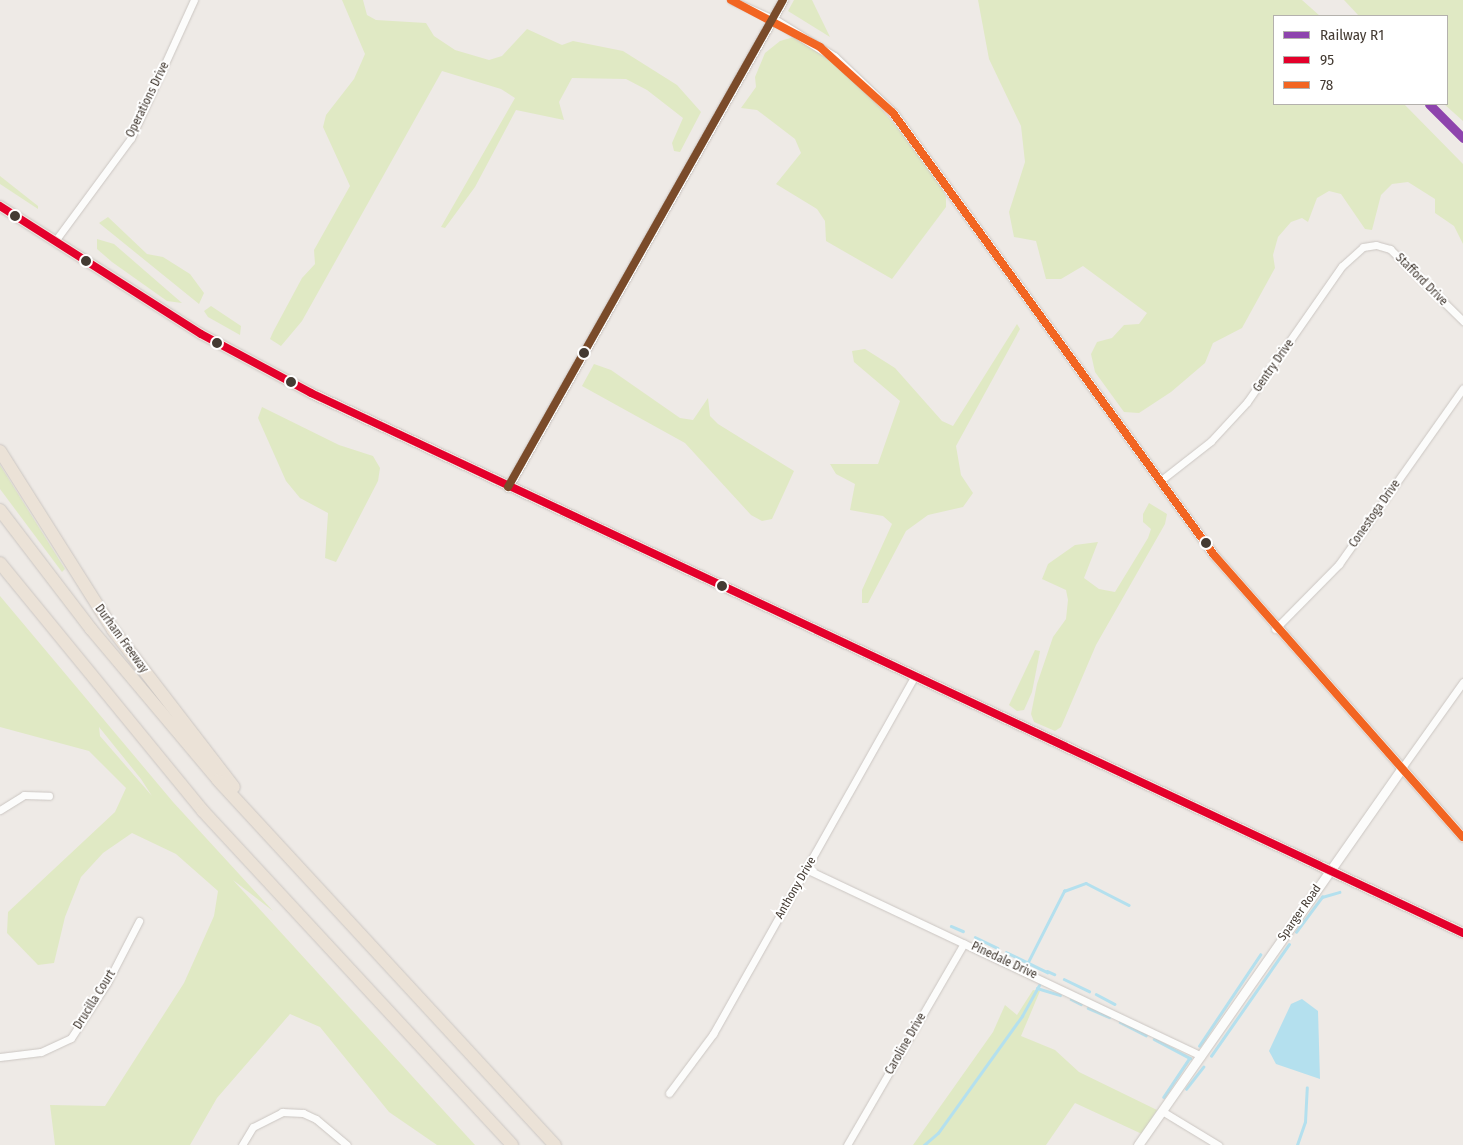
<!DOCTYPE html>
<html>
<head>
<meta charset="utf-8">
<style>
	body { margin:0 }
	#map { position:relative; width:1463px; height:1145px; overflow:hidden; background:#eeeae6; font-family:"Fira Sans Condensed",sans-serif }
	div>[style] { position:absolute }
	.green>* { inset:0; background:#e0e9c4 }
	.water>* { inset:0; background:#b4e0ee }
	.stream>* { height:2.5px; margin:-1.25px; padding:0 1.25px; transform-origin:1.25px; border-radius:1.25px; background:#b4e0ee }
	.roads { filter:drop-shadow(0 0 1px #cbc6c2) drop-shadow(0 0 1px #cbc6c2) }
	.minor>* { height:7px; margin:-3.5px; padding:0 3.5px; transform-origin:3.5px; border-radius:3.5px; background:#fcfcfb }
	.tertiary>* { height:9px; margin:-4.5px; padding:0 4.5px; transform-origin:4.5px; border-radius:4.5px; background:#fcfcfb }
	.primary>* { height:10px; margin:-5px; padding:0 5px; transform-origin:5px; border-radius:5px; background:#f0eae2 }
	.motorway>* { height:12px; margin:-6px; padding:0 6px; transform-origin:6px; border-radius:6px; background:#ebe2d7 }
	.bus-1>* { height:8px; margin:-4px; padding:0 4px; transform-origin:4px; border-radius:4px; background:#e4002b }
	.bus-2>* { height:8px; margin:-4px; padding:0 4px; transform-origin:4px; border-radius:4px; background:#f26522 }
	.bus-3>* { height:8px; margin:-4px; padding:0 4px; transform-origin:4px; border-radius:4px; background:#7a4b2a }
	.rail-1>* { height:9px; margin:-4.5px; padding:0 4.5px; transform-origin:4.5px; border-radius:4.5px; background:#8e44ad }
	.dots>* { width:14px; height:14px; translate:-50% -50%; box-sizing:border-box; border:2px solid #fff; border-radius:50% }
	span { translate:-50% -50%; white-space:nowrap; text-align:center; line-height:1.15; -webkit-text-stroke:4px #fff; paint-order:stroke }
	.street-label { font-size:12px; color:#443b33 }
	.legend { position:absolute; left:1273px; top:15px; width:175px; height:90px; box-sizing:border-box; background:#fff; border:1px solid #b4b1ad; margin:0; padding:6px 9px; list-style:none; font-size:15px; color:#443b33 }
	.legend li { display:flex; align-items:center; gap:10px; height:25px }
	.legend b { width:25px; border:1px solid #b4b1ad }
</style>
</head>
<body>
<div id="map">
	<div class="green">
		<div style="clip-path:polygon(342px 0,363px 0,367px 15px,376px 20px,426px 23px,434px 36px,455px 50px,489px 60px,502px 56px,527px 29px,562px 45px,573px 41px,623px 51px,677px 85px,701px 112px,680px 152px,674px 151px,672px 143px,683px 118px,647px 90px,626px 79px,572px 78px,559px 102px,564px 120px,516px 110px,475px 187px,445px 228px,441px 227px,515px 98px,501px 89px,442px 71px,302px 321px,281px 346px,270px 339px,273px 332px,302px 278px,315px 264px,314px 250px,350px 186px,323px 127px,326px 115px,354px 79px,365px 54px)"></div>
		<div style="clip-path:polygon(794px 0,812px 0,830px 37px,788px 11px)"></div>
		<div style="clip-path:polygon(978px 0,1302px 0,1320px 16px,1274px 16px,1274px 104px,1404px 104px,1463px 164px,1463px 244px,1454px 226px,1435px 213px,1435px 199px,1408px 182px,1392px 184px,1381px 195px,1372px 230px,1365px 229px,1341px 194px,1329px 191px,1317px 198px,1308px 222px,1302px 218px,1291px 222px,1278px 237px,1273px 255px,1275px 268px,1242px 328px,1213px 343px,1205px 363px,1171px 392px,1139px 413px,1124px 412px,1095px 372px,1091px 354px,1097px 342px,1112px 338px,1124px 325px,1139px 324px,1147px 313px,1083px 266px,1061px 279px,1046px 279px,1036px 241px,1014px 237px,1009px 212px,1025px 162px,1021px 126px,989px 59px)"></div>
		<div style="clip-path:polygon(1344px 0,1463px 0,1463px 121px,1444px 104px,1447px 16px,1359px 16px)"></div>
		<div style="clip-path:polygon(794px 37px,849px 70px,936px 175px,946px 197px,946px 207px,892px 279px,826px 241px,825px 221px,817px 209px,776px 184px,801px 153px,795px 139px,757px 110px,741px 108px,756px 87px,755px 77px,765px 53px,780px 41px)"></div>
		<div style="clip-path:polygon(0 176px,38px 206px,38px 209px,0 184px)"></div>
		<div style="clip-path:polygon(108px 217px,147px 254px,163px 257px,190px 274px,204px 293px,199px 304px,99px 223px)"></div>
		<div style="clip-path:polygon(97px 239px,114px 244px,182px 303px,167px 301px,112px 262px,97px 249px)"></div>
		<div style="clip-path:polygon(211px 306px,241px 326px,240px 335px,208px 317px,204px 311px)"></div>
		<div style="clip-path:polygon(1017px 324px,1020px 329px,956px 446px,961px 475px,973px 493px,963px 507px,928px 515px,906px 531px,868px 603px,862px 603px,862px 590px,892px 524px,883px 516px,850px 510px,855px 484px,836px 474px,830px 464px,878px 464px,900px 401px,854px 362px,852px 351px,865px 349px,895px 368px,942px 421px,953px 426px)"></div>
		<div style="clip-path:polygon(594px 364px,611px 370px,680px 418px,693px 420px,708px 398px,710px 416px,718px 424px,794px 471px,772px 519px,762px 521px,751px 515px,685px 443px,582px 386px)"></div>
		<div style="clip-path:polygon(262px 407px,339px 445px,373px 456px,380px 468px,378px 481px,336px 562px,325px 558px,328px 513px,300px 498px,286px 481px,258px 418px)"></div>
		<div style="clip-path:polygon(0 465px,65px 569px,62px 572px,0 489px)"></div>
		<div style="clip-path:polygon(1149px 503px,1167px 514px,1165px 524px,1096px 645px,1061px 727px,1055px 731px,1034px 722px,1031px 714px,1037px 684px,1053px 637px,1066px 619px,1068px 600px,1066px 590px,1042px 579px,1048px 564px,1075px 545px,1098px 542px,1084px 578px,1099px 589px,1115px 592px,1148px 538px,1151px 529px,1143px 522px,1143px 514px)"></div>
		<div style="clip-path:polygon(evenodd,0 596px,173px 802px,273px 911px,233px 880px,475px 1145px,437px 1145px,389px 1112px,320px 1027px,290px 1014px,217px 1098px,190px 1145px,55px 1145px,50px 1105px,105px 1106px,184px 983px,214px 916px,218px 891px,176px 854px,132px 833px,103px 853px,81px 877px,65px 917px,54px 963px,38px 965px,7px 933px,8px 912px,115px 812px,126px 788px,89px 751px,0 727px,0 596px,99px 727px,141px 779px,152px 796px,100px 736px,99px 727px)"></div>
		<div style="clip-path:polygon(1035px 650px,1040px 651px,1032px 692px,1024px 710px,1017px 711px,1009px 705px)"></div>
		<div style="clip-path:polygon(1033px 990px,1040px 991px,1021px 1036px,1055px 1050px,1079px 1072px,1157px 1110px,1142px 1134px,1075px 1103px,1046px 1145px,913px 1145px,993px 1032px,1005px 1005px,1017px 1015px)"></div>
	</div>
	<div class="water">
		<div style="clip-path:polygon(1302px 999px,1318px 1011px,1320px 1079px,1276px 1064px,1269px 1051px,1291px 1004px)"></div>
	</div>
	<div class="stream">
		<div style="left:951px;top:926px;width:13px;rotate:23deg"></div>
		<div style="left:1296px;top:932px;width:44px;rotate:-53.4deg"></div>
		<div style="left:1322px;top:897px;width:18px;rotate:-16deg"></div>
		<div style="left:975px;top:937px;width:25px;rotate:26deg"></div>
		<div style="left:1006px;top:952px;width:46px;rotate:26deg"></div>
		<div style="left:1028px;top:962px;width:80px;rotate:-63.1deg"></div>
		<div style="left:1064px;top:891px;width:23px;rotate:-20deg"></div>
		<div style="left:1086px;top:883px;width:48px;rotate:27.1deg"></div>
		<div style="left:1047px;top:971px;width:8px;rotate:23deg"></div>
		<div style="left:1064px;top:979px;width:28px;rotate:26deg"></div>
		<div style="left:1037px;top:988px;width:24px;rotate:17deg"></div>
		<div style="left:1096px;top:994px;width:21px;rotate:28deg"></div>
		<div style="left:1071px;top:999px;width:11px;rotate:27deg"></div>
		<div style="left:1088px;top:1008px;width:23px;rotate:23deg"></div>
		<div style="left:1120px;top:1022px;width:29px;rotate:27deg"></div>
		<div style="left:1154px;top:1039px;width:41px;rotate:27.8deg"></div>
		<div style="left:1190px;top:1058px;width:47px;rotate:123.7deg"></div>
		<div style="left:1199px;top:1046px;width:110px;rotate:-56.2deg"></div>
		<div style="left:1211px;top:1056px;width:136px;rotate:-55.1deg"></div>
		<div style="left:1186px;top:1089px;width:28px;rotate:-52deg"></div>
		<div style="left:924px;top:1145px;width:18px;rotate:-41deg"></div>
		<div style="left:938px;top:1133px;width:144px;rotate:-54.3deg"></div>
		<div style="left:1022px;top:1016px;width:35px;rotate:-61deg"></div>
		<div style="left:1297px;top:1145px;width:24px;rotate:-71deg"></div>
		<div style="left:1305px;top:1122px;width:34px;rotate:-87deg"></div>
	</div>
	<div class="roads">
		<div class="minor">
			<div style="left:731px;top:0;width:46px;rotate:24.3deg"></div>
			<div style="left:55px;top:241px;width:128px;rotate:-53.6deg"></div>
			<div style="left:131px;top:138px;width:152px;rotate:-65.5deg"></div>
			<div style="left:1160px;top:481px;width:65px;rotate:-38.1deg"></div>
			<div style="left:1211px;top:441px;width:53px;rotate:-47.3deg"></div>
			<div style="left:1247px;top:402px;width:166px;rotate:-55.1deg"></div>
			<div style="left:1342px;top:266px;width:28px;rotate:-42deg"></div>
			<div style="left:1363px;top:247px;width:13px;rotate:-9deg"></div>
			<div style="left:1376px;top:245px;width:15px;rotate:16deg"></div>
			<div style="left:1390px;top:249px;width:103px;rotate:44.6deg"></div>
			<div style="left:1275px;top:629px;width:91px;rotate:-45.4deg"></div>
			<div style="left:1339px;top:564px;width:215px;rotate:-54.8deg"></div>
			<div style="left:1401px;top:769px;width:107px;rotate:-54.5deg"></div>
			<div style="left:0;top:810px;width:28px;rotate:-32deg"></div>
			<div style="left:24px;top:795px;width:25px;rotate:2deg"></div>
			<div style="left:806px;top:869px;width:437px;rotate:25.3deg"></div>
			<div style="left:0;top:1057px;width:41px;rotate:-7deg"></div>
			<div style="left:41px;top:1052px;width:33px;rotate:-25deg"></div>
			<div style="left:71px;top:1038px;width:66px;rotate:-56.8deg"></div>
			<div style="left:107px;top:983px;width:70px;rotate:-62.7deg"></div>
			<div style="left:669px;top:1093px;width:74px;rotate:-53.3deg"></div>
			<div style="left:713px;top:1034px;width:410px;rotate:-60.6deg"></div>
			<div style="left:1162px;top:1111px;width:66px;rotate:31.3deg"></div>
			<div style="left:242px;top:1145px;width:21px;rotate:-59deg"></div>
			<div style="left:253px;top:1127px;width:33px;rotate:-27deg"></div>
			<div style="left:282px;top:1112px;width:21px;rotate:3deg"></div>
			<div style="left:303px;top:1113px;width:14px;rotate:25deg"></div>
			<div style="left:316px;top:1119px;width:40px;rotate:40deg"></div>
			<div style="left:847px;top:1145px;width:233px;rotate:-59.9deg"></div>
		</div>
		<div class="tertiary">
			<div style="left:773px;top:19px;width:72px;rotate:31.9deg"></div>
			<div style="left:834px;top:57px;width:81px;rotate:43.5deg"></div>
			<div style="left:893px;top:113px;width:546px;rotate:54.01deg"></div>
			<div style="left:1214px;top:555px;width:376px;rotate:48.6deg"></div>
			<div style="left:508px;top:487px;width:559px;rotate:-60.55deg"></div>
			<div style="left:1138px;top:1145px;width:459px;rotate:-55deg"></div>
		</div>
		<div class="primary">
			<div style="left:0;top:206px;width:238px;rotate:32.5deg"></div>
			<div style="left:201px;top:334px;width:125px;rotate:28.2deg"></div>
			<div style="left:311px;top:393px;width:1272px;rotate:25.11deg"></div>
		</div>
		<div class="motorway">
			<div style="left:0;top:451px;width:212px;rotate:57.7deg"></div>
			<div style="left:113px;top:630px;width:198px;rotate:52.4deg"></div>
			<div style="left:0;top:510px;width:150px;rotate:52.6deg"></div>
			<div style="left:91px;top:629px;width:197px;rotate:49.9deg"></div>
			<div style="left:218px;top:780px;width:497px;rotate:47.3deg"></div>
			<div style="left:0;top:563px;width:320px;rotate:50.7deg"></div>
			<div style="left:203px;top:811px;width:455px;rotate:47.2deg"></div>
		</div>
	</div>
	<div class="bus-1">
		<div style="left:0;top:206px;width:238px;rotate:32.5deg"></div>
		<div style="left:201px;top:334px;width:125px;rotate:28.2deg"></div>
		<div style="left:311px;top:393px;width:1272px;rotate:25.11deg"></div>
	</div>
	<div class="bus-2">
		<div style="left:731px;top:0;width:101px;rotate:27.8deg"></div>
		<div style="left:820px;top:47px;width:98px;rotate:42.1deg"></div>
		<div style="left:893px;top:113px;width:546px;rotate:54.01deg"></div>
		<div style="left:1214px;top:555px;width:376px;rotate:48.6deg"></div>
	</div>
	<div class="bus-3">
		<div style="left:508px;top:487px;width:559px;rotate:-60.55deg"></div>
	</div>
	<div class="rail-1">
		<div style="left:1429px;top:104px;width:48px;rotate:45deg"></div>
	</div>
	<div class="dots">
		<div style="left:15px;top:216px;background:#443b33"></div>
		<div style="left:86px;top:261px;background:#443b33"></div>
		<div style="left:217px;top:343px;background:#443b33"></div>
		<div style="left:584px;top:353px;background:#443b33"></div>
		<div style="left:291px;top:382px;background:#443b33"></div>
		<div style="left:1206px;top:543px;background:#443b33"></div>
		<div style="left:722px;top:586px;background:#443b33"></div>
	</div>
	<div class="street-label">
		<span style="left:148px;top:100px;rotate:-64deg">Operations Drive</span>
		<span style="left:1421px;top:280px;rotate:45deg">Stafford Drive</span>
		<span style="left:1274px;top:366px;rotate:-55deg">Gentry Drive</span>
		<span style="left:1375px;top:514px;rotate:-55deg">Conestoga Drive</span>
		<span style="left:121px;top:639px;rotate:54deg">Durham Freeway</span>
		<span style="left:796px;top:888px;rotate:-60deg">Anthony Drive</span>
		<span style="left:1300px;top:913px;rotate:-55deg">Sparger Road</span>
		<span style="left:1004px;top:961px;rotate:25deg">Pinedale Drive</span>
		<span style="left:95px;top:1000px;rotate:-58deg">Drucilla Court</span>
		<span style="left:906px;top:1044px;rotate:-60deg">Caroline Drive</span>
	</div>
	<ul class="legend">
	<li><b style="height:6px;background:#8e44ad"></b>Railway R1</li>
	<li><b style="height:6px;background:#e4002b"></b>95</li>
	<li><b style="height:6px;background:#f26522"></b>78</li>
	</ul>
</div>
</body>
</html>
